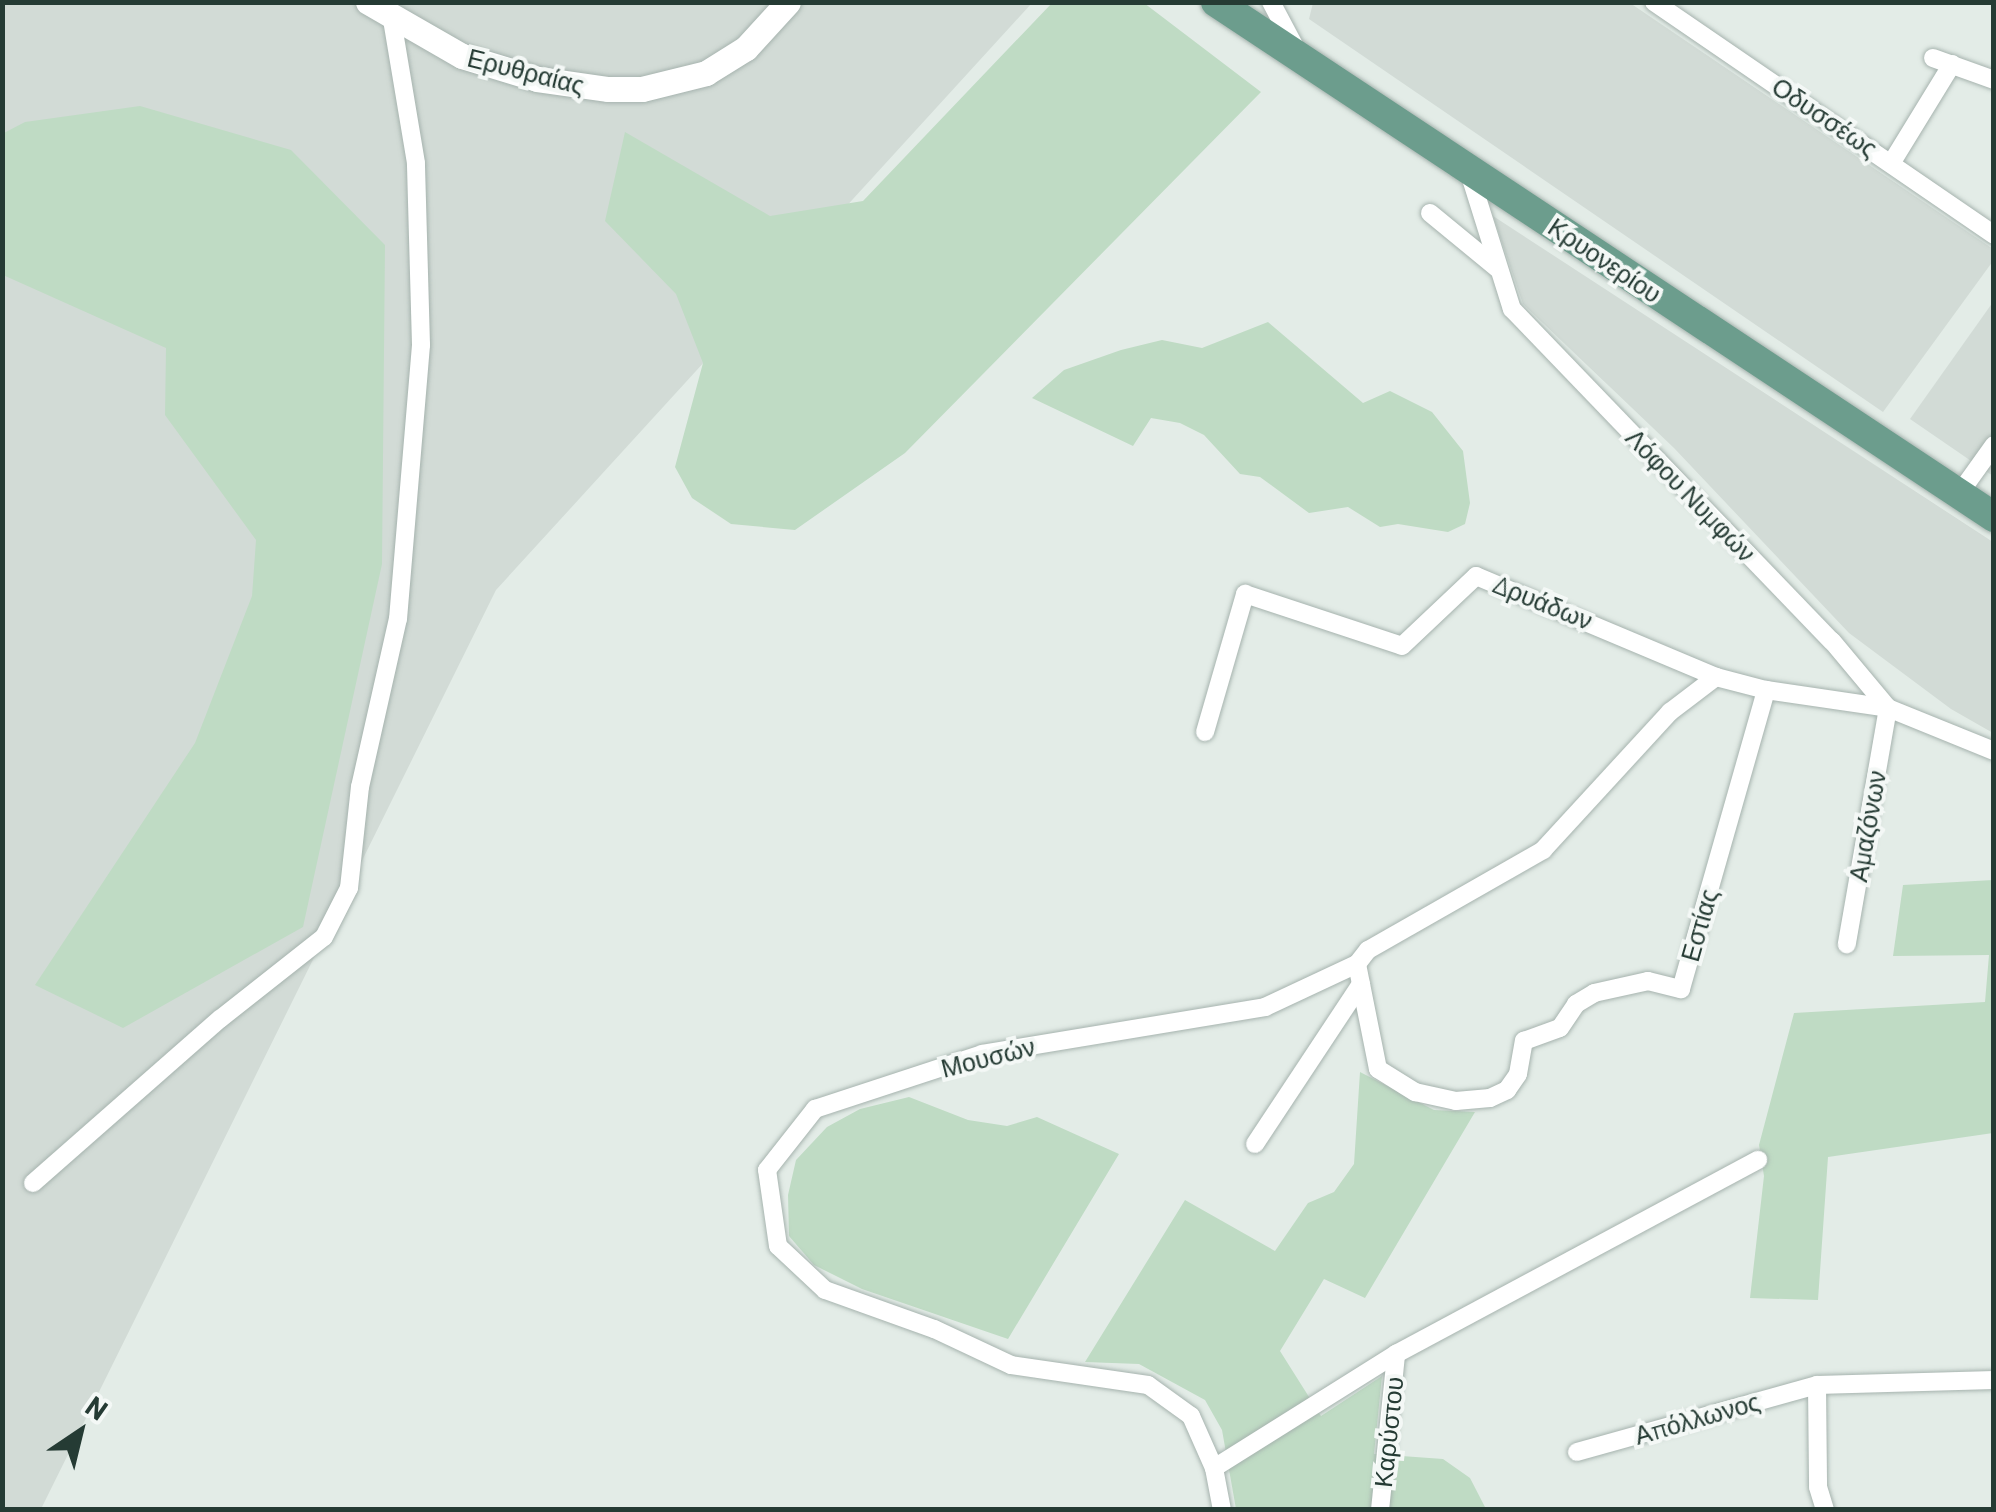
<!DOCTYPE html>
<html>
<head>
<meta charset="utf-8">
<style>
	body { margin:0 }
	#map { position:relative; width:1996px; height:1512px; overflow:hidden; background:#e3ece7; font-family:Barlow,sans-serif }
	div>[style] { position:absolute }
	.built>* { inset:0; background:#d2dbd6 }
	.green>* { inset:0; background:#bfdbc4 }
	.roads { filter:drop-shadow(0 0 2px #a6b3ae) drop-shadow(0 0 2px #a6b3ae) }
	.minor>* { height:18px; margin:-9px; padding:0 9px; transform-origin:9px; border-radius:9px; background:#fff }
	.secondary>* { height:25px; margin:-12.5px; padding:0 12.5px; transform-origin:12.5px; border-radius:12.5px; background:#fff }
	.primary>* { height:30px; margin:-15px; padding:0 15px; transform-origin:15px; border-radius:15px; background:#6c9d8d }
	span { translate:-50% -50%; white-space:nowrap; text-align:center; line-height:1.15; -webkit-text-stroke:8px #f4f8f6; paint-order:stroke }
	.street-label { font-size:25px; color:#253b34 }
	.frame { position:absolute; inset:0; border:5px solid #253b34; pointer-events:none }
	.north { position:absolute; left:30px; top:1382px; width:100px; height:100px; -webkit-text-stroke:8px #f4f8f6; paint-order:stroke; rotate:35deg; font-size:28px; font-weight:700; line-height:40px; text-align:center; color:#253b34 }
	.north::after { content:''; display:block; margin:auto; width:35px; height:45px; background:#253b34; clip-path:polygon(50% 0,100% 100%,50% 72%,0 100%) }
</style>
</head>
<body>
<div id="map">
	<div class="built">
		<div style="clip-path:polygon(3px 3px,1032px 3px,496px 590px,41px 1509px,3px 1510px)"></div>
		<div style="clip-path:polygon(1313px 3px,1630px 3px,1993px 249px,1993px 261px,1883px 412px,1309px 19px)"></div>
		<div style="clip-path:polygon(1493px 216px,1993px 542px,1993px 733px,1951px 709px,1849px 633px,1674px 448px,1523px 304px)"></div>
		<div style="clip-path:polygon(1993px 302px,1993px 476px,1910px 419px)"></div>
	</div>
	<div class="green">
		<div style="clip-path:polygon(1052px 3px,1144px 3px,1261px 92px,905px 453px,795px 530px,731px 524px,692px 498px,675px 467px,703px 363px,676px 294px,605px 221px,625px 132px,770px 216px,863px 201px)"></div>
		<div style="clip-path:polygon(140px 106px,291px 150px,385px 245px,382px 564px,303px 927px,123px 1028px,35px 985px,195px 743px,252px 596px,256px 540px,165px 415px,166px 348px,3px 275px,2px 134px,25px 122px)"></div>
		<div style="clip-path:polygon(1268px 322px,1363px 403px,1390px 391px,1432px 412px,1463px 451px,1470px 503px,1465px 524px,1448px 532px,1398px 524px,1380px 527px,1348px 507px,1309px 513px,1260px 477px,1240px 474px,1204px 435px,1180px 423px,1151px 418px,1133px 446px,1032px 398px,1064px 370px,1121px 350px,1162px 340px,1202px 348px)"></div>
		<div style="clip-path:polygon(1993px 880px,1993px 1133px,1828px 1157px,1818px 1300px,1750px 1298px,1764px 1176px,1759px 1145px,1794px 1013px,1985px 1002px,1989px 955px,1893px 956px,1903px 885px)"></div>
		<div style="clip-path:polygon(1360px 1072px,1434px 1110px,1475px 1112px,1365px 1298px,1324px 1279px,1280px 1351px,1321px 1416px,1382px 1376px,1374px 1454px,1443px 1459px,1470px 1478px,1486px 1509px,1236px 1509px,1222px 1430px,1205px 1400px,1139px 1364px,1085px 1362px,1185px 1200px,1275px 1251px,1308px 1203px,1334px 1192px,1354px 1164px)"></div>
		<div style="clip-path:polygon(909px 1097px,968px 1120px,1007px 1126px,1037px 1117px,1119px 1154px,1008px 1339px,862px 1289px,814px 1265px,789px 1236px,788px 1195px,796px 1160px,827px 1127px,860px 1109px)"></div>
	</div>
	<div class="roads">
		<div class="minor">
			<div style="left:1271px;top:2px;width:53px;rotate:62deg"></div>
			<div style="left:1654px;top:2px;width:412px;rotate:34.4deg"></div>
			<div style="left:1933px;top:58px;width:65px;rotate:19.8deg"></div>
			<div style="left:1892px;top:162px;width:115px;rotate:-58.5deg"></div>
			<div style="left:1468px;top:169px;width:147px;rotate:72.6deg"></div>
			<div style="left:1512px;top:309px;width:461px;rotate:46.1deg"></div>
			<div style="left:1832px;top:641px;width:87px;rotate:50.1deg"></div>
			<div style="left:1888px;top:708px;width:114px;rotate:22.1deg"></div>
			<div style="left:1430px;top:213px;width:87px;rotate:39.4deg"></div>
			<div style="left:1959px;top:494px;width:60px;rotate:-54.5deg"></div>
			<div style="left:1205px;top:732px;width:144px;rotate:-73.8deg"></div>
			<div style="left:1245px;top:594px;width:165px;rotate:18.3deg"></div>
			<div style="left:1402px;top:646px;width:102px;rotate:-43.4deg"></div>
			<div style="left:1476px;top:576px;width:260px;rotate:22.8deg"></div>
			<div style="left:1716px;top:677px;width:52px;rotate:14.6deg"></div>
			<div style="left:1766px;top:690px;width:123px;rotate:8.4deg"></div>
			<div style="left:1888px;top:708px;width:240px;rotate:99.9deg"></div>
			<div style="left:1357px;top:964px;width:107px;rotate:78.7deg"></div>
			<div style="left:1378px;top:1069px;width:44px;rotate:31.9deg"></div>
			<div style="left:1415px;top:1092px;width:42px;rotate:12.4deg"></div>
			<div style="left:1456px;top:1101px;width:34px;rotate:-5deg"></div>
			<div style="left:1490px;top:1098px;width:19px;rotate:-25deg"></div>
			<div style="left:1507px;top:1090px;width:19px;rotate:-55deg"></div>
			<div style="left:1518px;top:1074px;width:34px;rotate:-80deg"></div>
			<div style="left:1524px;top:1041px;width:38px;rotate:-20deg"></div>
			<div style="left:1560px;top:1028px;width:29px;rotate:-56deg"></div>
			<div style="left:1576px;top:1004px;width:21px;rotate:-31deg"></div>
			<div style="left:1594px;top:993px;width:55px;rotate:-12.5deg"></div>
			<div style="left:1648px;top:981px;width:34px;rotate:14deg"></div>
			<div style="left:1681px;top:989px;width:311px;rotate:-74.1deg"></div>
			<div style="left:1255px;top:1144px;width:192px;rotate:-56.5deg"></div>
			<div style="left:33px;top:1183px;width:249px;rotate:-41.3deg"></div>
			<div style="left:220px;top:1019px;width:132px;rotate:-38.3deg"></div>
			<div style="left:324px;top:937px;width:55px;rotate:-63deg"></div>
			<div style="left:349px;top:888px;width:102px;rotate:-83.8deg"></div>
			<div style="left:360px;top:787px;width:172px;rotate:-77.3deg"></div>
			<div style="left:398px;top:619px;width:275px;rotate:-85.2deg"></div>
			<div style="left:421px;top:345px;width:182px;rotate:-91.6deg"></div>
			<div style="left:416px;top:163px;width:146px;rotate:-99.5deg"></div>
			<div style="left:1817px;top:1385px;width:102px;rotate:89.4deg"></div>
			<div style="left:1818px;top:1487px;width:24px;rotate:73deg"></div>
			<div style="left:1577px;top:1452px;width:249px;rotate:-15.6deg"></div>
			<div style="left:1817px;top:1385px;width:177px;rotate:-1.6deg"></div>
			<div style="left:1214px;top:1468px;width:215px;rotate:-32.1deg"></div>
			<div style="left:1396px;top:1354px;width:411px;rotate:-28.2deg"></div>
			<div style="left:1222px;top:1510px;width:43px;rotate:-100.8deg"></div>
			<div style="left:1214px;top:1468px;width:57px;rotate:-113.9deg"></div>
			<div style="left:1191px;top:1416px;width:53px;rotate:-144.2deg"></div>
			<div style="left:1148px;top:1385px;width:138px;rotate:-171.7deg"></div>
			<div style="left:1011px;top:1365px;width:85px;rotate:-154.9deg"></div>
			<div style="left:934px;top:1329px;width:116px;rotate:-160.3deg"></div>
			<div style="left:825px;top:1290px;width:64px;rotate:-136.9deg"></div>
			<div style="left:778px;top:1246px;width:77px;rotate:-98.2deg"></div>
			<div style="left:767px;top:1170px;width:78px;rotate:-51.8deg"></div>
			<div style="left:815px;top:1109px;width:176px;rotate:-18.2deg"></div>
			<div style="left:982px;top:1054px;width:287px;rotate:-9.4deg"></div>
			<div style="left:1265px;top:1007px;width:102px;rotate:-25.1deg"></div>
			<div style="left:1357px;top:964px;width:18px;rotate:-52deg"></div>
			<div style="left:1368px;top:950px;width:202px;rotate:-29.7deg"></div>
			<div style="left:1543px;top:850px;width:188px;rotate:-47.4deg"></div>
			<div style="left:1670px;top:712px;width:58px;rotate:-37.3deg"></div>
			<div style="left:1380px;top:1510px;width:157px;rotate:-84.1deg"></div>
		</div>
		<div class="secondary">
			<div style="left:368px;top:2px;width:108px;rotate:29.9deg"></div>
			<div style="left:462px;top:56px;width:78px;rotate:17deg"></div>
			<div style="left:537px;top:79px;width:72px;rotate:8deg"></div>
			<div style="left:608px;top:89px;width:34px"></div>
			<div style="left:642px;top:89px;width:66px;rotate:-14deg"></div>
			<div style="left:706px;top:73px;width:47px;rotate:-32deg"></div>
			<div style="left:746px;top:48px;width:62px;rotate:-47.6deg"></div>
		</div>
		<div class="primary">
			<div style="left:1216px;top:2px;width:933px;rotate:33.5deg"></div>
		</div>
	</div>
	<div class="street-label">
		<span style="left:526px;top:71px;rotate:14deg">Ερυθραίας</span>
		<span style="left:1825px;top:117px;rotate:34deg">Οδυσσέως</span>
		<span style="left:1605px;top:260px;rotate:34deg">Κρυονερίου</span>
		<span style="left:1691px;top:495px;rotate:46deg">Λόφου Νυμφών</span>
		<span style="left:1543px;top:602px;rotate:22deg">Δρυάδων</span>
		<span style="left:1867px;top:826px;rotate:-80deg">Αμαζόνων</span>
		<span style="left:1699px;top:925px;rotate:-74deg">Εστίας</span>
		<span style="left:988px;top:1057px;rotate:-14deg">Μουσών</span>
		<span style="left:1697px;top:1418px;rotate:-16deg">Απόλλωνος</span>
		<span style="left:1388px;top:1432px;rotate:-84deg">Καρύστου</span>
	</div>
	<div class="frame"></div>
	<div class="north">N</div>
</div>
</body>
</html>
